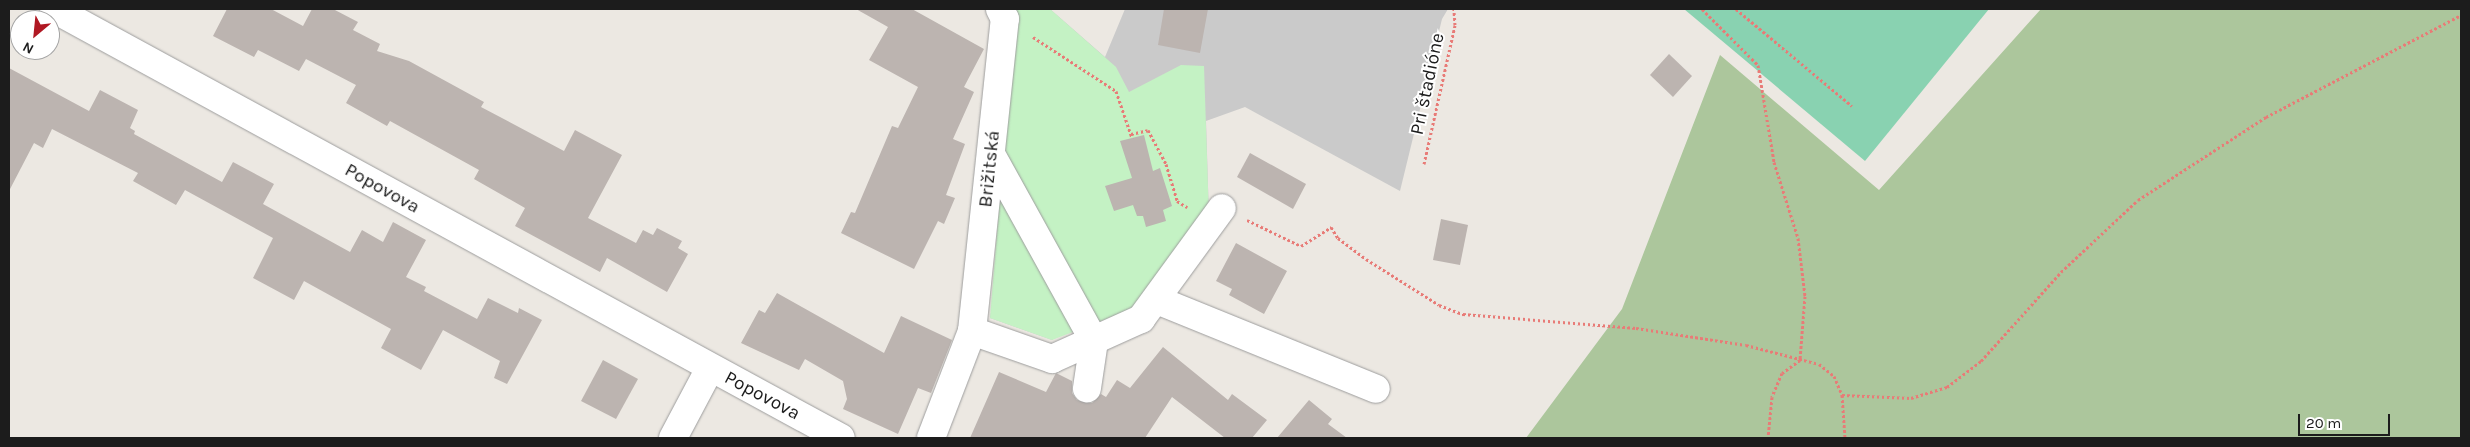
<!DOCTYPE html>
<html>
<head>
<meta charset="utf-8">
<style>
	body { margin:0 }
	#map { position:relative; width:2470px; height:447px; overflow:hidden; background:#ece8e2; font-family:Karla,sans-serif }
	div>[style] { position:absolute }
	.religious>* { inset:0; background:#cacaca }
	.forest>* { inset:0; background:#acc69c }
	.park>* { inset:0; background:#c4f2c4 }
	.pitch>* { inset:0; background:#89d2b1 }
	.building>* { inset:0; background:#bcb4b0 }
	.path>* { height:3px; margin-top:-1.5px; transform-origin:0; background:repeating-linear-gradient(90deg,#e87b77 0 2.5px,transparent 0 5px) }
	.roads { filter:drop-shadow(0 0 1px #9d9d9d) drop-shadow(0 0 1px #9d9d9d) }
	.minor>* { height:28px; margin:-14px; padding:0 14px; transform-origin:14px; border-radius:14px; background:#fff }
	span { translate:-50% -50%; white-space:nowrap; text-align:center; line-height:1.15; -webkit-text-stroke:4px #fff; paint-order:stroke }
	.street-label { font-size:19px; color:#1c1c1c }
	.frame { position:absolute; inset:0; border:10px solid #1c1c1c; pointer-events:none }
	.north { position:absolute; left:10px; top:10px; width:50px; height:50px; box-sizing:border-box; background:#fff; border:1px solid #a4a4a4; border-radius:50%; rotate:208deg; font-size:14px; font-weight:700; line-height:20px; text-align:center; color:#1c1c1c }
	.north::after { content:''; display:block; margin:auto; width:18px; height:22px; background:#b01823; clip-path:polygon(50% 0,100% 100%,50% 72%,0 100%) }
	.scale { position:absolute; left:2298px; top:414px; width:92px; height:22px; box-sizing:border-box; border:2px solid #1c1c1c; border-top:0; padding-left:6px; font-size:15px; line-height:18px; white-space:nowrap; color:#1c1c1c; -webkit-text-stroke:4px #fff; paint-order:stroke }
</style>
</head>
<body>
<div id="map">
	<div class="religious">
		<div style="clip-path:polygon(1050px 9px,1105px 57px,1125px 9px,1448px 9px,1442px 19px,1400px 191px,1245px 107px,1206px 121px,1209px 218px,1052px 340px,990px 318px)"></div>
	</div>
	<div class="forest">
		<div style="clip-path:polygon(2041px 9px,2461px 9px,2461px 438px,1526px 438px,1622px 309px,1720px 55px,1879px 190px)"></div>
	</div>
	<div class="park">
		<div style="clip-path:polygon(1015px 9px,1050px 9px,1116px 67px,1129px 92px,1181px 65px,1204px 66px,1209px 218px,1135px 308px,1052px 340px,990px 318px)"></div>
	</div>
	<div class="pitch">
		<div style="clip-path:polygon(1684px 9px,1989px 9px,1865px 161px)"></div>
	</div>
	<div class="building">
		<div style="clip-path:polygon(227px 9px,271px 9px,303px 26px,312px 9px,333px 9px,358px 22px,353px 30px,380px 44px,377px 51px,409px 61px,484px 102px,481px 107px,564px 151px,575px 130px,622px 155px,588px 218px,636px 243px,643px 230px,653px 235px,657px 228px,682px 241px,678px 248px,688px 254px,667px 292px,607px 258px,600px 272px,515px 226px,525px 208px,474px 179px,479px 170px,390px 121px,387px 126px,346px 103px,356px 85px,306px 59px,299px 71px,258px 50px,254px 57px,213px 36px)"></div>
		<div style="clip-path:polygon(856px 9px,912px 9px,984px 49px,964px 87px,974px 92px,953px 139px,965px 144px,946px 195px,955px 198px,944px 224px,938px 221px,914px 269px,841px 233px,851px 212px,855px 213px,892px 126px,898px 128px,918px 87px,869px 60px,888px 27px)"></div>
		<div style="clip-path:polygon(1164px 9px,1208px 9px,1200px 53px,1158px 45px)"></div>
		<div style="clip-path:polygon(1669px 54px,1692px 76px,1673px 97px,1650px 75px)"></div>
		<div style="clip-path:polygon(9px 68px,89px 111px,100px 90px,138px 110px,130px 128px,135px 131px,134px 134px,222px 182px,233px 162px,274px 184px,263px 204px,350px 252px,362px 230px,383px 242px,393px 222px,426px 240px,406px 277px,426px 287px,424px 291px,477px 319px,488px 298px,518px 313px,519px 308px,542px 320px,507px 384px,494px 378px,500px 361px,443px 330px,421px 370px,381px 348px,391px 329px,304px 281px,294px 300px,253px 278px,273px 238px,185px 190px,176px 205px,133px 181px,138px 173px,52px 129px,43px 148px,34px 143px,9px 191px)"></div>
		<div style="clip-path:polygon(1144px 135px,1153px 171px,1160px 168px,1172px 206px,1163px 210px,1166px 221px,1146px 227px,1143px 216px,1137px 216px,1133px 205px,1114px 211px,1105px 186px,1132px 178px,1120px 141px)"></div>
		<div style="clip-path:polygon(1250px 153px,1306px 184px,1293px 209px,1237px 177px)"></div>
		<div style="clip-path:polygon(1441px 219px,1468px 225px,1460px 265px,1433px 260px)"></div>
		<div style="clip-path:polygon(1236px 243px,1287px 271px,1264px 314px,1229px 295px,1232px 289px,1216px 281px)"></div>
		<div style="clip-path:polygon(777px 293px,884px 353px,901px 316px,952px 340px,931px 393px,918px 388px,898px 434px,843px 409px,847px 399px,843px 381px,805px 359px,799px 370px,741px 343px,759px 310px,765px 313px)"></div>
		<div style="clip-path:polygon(1163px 347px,1228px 400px,1232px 394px,1267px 420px,1252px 438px,1225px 438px,1172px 397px,1145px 438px,970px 438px,999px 372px,1046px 392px,1056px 373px,1072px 381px,1072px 393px,1077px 400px,1092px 403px,1101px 394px,1106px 397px,1117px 380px,1130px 388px)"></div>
		<div style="clip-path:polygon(603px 360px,638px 379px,616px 419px,581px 401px)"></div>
		<div style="clip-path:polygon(1309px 400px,1332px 419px,1328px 424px,1347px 438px,1277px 438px)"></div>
	</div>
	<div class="path">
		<div style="left:1702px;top:9px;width:79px;rotate:45deg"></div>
		<div style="left:1758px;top:65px;width:98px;rotate:80.6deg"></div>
		<div style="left:1774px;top:162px;width:80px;rotate:72.5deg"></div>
		<div style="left:1798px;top:238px;width:58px;rotate:83.1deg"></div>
		<div style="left:1805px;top:296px;width:64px;rotate:94.5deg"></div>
		<div style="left:1800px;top:360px;width:22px;rotate:144deg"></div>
		<div style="left:1782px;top:373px;width:26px;rotate:113deg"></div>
		<div style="left:1772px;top:397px;width:41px;rotate:95.6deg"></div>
		<div style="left:1736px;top:9px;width:151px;rotate:39.9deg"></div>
		<div style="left:1033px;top:37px;width:99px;rotate:33deg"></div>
		<div style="left:1116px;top:91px;width:50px;rotate:71.2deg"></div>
		<div style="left:1131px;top:134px;width:17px;rotate:-13deg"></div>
		<div style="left:1148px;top:130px;width:38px;rotate:62deg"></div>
		<div style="left:1166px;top:164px;width:39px;rotate:73deg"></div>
		<div style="left:1177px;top:201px;width:12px;rotate:31deg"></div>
		<div style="left:1424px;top:164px;width:142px;rotate:-77.4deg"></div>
		<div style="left:1455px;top:25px;width:16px;rotate:-94deg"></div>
		<div style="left:1247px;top:220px;width:60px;rotate:25.7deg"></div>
		<div style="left:1301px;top:246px;width:36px;rotate:-32deg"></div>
		<div style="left:1331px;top:227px;width:13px;rotate:58deg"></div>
		<div style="left:1338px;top:238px;width:35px;rotate:37deg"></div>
		<div style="left:1366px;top:259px;width:86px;rotate:32.2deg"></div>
		<div style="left:1439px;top:305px;width:26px;rotate:21deg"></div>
		<div style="left:1463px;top:314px;width:174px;rotate:4.6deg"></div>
		<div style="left:1636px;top:328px;width:111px;rotate:8.8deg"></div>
		<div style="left:1746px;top:345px;width:75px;rotate:14.6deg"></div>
		<div style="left:1819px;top:364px;width:19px;rotate:39deg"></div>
		<div style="left:1834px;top:376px;width:21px;rotate:67deg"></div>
		<div style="left:1842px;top:395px;width:43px;rotate:86deg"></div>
		<div style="left:1842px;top:395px;width:69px;rotate:2.5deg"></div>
		<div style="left:1911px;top:398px;width:38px;rotate:-17deg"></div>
		<div style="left:1947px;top:387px;width:43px;rotate:-37.4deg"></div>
		<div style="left:1981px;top:361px;width:120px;rotate:-48deg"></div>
		<div style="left:2061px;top:272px;width:105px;rotate:-43.1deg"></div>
		<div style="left:2138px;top:200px;width:153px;rotate:-33deg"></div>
		<div style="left:2266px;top:117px;width:220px;rotate:-27.6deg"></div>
	</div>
	<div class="roads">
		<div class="minor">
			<div style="left:54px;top:9px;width:896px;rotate:28.6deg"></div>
			<div style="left:992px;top:156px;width:211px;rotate:61.1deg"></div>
			<div style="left:1094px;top:341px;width:48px;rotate:98.5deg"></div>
			<div style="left:1157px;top:300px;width:236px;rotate:22.1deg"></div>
			<div style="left:972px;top:331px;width:85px;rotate:19.3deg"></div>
			<div style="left:1052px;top:359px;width:98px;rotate:-24.2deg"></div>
			<div style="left:1141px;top:319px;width:137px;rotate:-53.9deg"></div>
			<div style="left:673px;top:438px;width:79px;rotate:-62.1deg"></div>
			<div style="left:931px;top:438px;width:115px;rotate:-69deg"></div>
			<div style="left:972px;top:331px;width:314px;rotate:-84deg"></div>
			<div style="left:1005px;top:19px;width:11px;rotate:-117deg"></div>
		</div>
	</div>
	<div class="street-label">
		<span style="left:1428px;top:84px;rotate:-78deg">Pri štadióne</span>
		<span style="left:990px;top:169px;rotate:-84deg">Brižitská</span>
		<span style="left:382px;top:189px;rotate:29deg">Popovova</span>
		<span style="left:762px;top:396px;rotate:28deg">Popovova</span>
	</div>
	<div class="frame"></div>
	<div class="north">N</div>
	<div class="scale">20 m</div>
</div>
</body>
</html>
